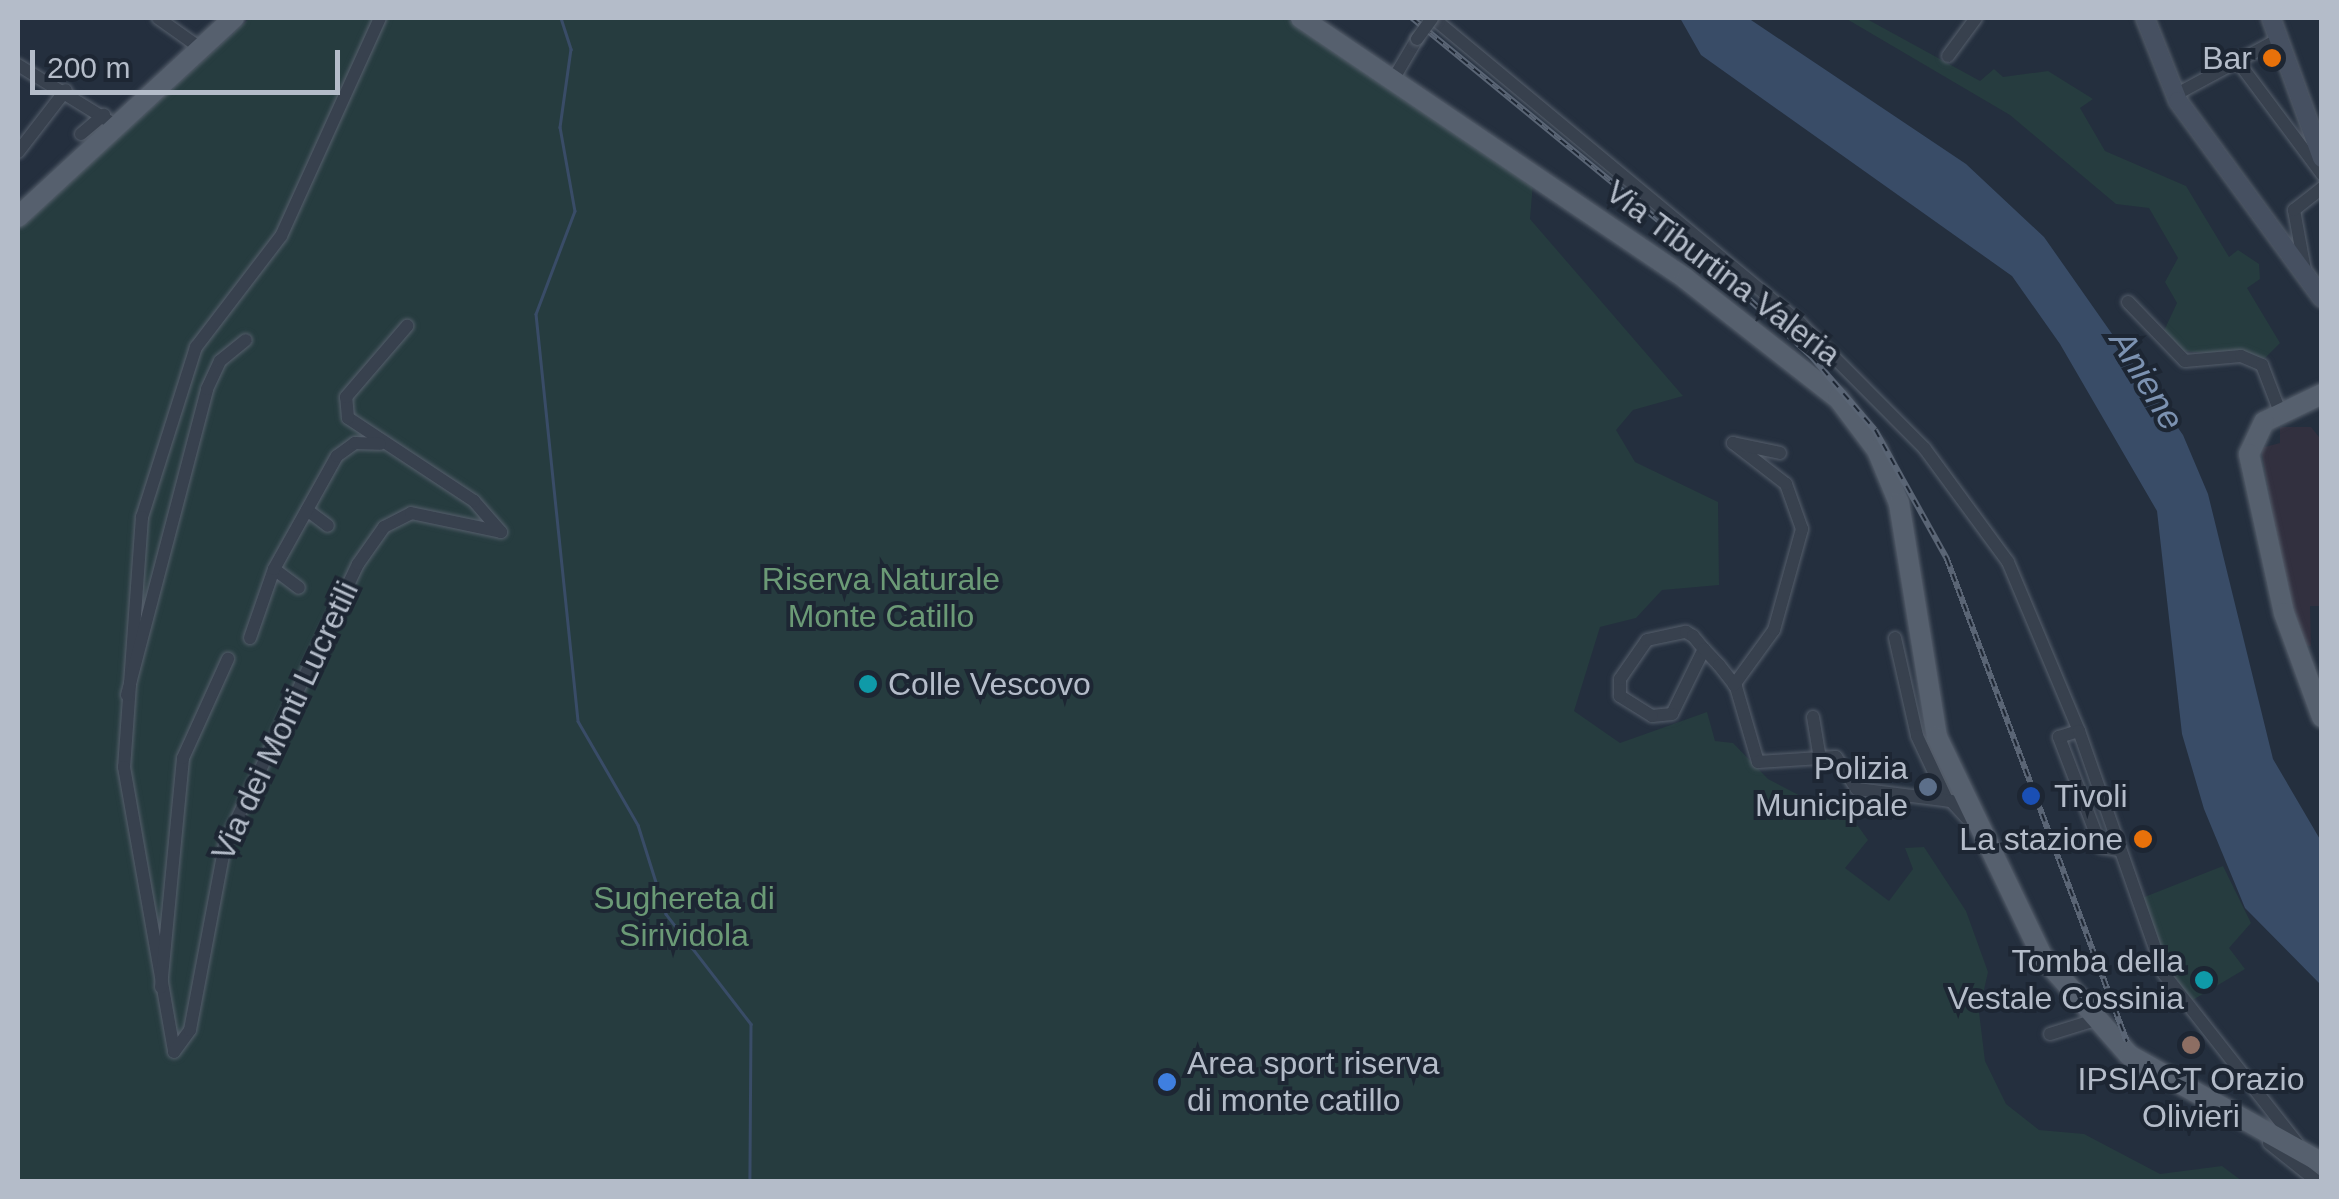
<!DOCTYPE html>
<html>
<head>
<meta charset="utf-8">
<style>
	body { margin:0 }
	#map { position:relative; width:2339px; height:1199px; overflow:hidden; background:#242f3e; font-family:Arial,sans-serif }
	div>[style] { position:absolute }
	.medical>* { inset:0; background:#32303f }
	.green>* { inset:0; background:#263c3f }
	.water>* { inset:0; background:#394c67 }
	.stream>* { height:2.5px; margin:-1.25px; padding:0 1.25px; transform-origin:1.25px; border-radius:1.25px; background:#394c67 }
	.roads { filter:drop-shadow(0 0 2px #565f6c) drop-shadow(0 0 2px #565f6c) }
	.minor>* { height:12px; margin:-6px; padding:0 6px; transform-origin:6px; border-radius:6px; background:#38414e }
	.secondary>* { height:18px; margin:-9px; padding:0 9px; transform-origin:9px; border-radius:9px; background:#465061 }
	.primary>* { height:20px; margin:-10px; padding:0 10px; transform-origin:10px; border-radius:10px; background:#56606e }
	.rail>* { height:6px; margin-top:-3px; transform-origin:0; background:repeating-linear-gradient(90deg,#1d2633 0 8px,#5a6575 0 16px); box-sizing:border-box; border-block:2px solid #5a6575 }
	.bridges { filter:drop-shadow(0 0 2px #565f6c) drop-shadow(0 0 2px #565f6c) }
	.minor-bridge>* { height:12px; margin:-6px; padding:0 6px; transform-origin:6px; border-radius:6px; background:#38414e }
	.dots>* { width:28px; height:28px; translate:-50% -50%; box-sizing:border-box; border:5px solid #1d2633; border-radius:50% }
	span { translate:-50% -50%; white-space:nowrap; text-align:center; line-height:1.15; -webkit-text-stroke:8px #1d2633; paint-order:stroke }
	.poi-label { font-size:32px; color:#b4bcc9 }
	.right { translate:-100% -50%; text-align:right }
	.left { translate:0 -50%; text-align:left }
	.street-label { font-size:32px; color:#b4bcc9 }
	.park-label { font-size:32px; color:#6b9a76 }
	.water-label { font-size:35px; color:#7c92b1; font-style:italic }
	.frame { position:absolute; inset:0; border:20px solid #b4bcc9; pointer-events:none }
	.scale { position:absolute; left:30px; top:50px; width:310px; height:45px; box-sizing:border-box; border:5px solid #b4bcc9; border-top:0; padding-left:12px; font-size:30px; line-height:35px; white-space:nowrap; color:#b4bcc9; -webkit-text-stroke:8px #1d2633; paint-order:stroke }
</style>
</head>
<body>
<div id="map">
	<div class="medical">
		<div style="clip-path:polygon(2321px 422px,2322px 606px,2310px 606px,2311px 646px,2296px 645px,2261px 448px,2280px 443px,2280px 427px,2311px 427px,2319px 437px)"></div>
	</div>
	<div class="green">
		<div style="clip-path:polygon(250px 18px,1286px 18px,1533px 183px,1530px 219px,1683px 396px,1633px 410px,1616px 430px,1635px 462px,1718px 502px,1719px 585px,1662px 590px,1636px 618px,1600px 627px,1574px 711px,1620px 743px,1707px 712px,1715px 741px,1733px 743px,1768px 779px,1858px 826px,1868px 840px,1845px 868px,1889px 901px,1913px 869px,1905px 848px,1924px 847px,1966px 911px,1988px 972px,1979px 1012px,1985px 1061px,2006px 1104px,2039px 1130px,2084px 1134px,2160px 1174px,2222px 1166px,2242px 1181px,18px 1182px,18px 229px)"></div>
		<div style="clip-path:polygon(1845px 18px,1865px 18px,1980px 81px,1994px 69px,2003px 77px,2048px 71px,2093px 99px,2080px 108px,2105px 151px,2186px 186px,2229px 257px,2238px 250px,2259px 264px,2260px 279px,2247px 288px,2280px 343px,2265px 358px,2182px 351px,2162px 335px,2177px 303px,2165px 282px,2178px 258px,2149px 208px,2116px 204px,2010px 115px)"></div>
		<div style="clip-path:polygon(2223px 866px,2251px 923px,2229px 948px,2245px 969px,2191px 1001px,2159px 954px,2142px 898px)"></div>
	</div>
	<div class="water">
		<div style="clip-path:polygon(1680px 18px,1748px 18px,1966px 164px,2044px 237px,2183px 435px,2208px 494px,2273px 759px,2321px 841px,2321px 985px,2245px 908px,2204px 809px,2182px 734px,2157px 511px,2060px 344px,2012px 276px,1701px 55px)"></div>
	</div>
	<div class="stream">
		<div style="left:561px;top:18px;width:33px;rotate:72deg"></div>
		<div style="left:571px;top:49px;width:79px;rotate:98deg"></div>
		<div style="left:560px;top:127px;width:85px;rotate:79.9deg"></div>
		<div style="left:575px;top:211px;width:110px;rotate:110.7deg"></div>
		<div style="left:536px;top:314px;width:409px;rotate:84.1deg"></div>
		<div style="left:578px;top:721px;width:120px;rotate:60deg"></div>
		<div style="left:638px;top:825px;width:93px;rotate:72.5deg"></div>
		<div style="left:666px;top:914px;width:139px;rotate:52.3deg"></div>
		<div style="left:751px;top:1024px;width:158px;rotate:90.4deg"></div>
	</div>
	<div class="roads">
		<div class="minor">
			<div style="left:158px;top:18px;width:55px;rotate:35.4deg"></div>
			<div style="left:380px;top:18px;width:239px;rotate:114.4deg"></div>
			<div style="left:281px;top:236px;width:140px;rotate:127.4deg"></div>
			<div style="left:196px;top:347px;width:178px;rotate:107.6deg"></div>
			<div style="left:142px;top:517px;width:251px;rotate:94.1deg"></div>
			<div style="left:124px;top:767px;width:289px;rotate:80deg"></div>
			<div style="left:174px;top:1052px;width:27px;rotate:-54deg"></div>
			<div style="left:190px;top:1030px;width:189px;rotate:-79.3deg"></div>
			<div style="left:225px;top:844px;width:310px;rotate:-64.6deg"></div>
			<div style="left:358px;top:564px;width:45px;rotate:-54.9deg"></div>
			<div style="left:384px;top:527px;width:30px;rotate:-27deg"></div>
			<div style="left:411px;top:513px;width:92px;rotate:11.9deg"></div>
			<div style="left:501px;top:532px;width:41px;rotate:-131.1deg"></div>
			<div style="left:474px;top:501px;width:151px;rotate:-146.6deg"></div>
			<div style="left:348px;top:418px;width:21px;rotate:-95deg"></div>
			<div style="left:346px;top:397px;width:94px;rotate:-49.3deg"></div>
			<div style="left:1433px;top:18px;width:477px;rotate:39.7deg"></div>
			<div style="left:1800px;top:323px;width:177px;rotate:45.2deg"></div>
			<div style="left:1925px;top:449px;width:140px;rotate:53.7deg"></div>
			<div style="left:2008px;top:562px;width:183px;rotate:67.2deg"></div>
			<div style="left:1948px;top:56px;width:47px;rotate:-53.6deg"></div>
			<div style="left:2236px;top:59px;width:144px;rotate:53.2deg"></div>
			<div style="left:18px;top:65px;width:114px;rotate:31.7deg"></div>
			<div style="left:1394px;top:78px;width:45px;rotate:-59.5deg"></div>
			<div style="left:2175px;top:95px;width:118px;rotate:-28.3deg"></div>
			<div style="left:81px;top:134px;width:30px;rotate:-40deg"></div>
			<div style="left:18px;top:152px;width:78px;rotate:-52.3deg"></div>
			<div style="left:2305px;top:270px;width:61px;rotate:-100.4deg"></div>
			<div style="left:2294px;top:210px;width:36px;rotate:-38deg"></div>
			<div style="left:2128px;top:302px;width:82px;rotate:46deg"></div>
			<div style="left:2185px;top:361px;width:56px;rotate:-5.1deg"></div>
			<div style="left:2241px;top:356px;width:23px;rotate:23deg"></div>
			<div style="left:2262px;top:365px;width:50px;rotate:69deg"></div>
			<div style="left:307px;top:510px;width:26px;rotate:37deg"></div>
			<div style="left:274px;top:569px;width:31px;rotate:37deg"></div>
			<div style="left:250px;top:638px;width:73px;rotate:-70.8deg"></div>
			<div style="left:274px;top:569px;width:129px;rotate:-60.9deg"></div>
			<div style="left:337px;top:456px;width:22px;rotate:-36deg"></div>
			<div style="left:355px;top:443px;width:25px;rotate:2deg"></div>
			<div style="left:1895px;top:638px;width:100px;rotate:77.3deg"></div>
			<div style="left:1917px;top:736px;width:71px;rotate:64.9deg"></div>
			<div style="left:1704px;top:649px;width:72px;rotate:116.2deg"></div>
			<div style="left:1672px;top:714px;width:20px;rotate:174deg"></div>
			<div style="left:1652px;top:716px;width:38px;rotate:-148deg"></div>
			<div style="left:1620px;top:696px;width:17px;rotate:-90deg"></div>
			<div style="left:1620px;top:679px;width:47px;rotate:-55.3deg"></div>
			<div style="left:1647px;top:640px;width:40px;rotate:-12deg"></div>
			<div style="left:1686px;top:632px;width:8px;rotate:30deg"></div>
			<div style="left:1693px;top:636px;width:17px;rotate:50deg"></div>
			<div style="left:1704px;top:649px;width:22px;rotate:47deg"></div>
			<div style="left:1719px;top:665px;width:28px;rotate:52deg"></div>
			<div style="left:1736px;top:687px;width:78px;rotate:73.7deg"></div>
			<div style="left:1758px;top:762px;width:78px;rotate:-3.7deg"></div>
			<div style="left:1836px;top:757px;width:38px;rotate:57deg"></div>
			<div style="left:1857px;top:789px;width:95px;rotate:7.3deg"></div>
			<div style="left:1951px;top:801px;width:23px;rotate:47deg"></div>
			<div style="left:1734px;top:685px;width:68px;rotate:-54deg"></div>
			<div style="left:1774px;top:630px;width:105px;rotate:-74.5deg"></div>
			<div style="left:1802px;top:529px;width:48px;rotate:-109.6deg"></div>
			<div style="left:1786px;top:484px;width:67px;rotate:-142.3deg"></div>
			<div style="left:1733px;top:443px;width:48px;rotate:12deg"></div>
			<div style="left:127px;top:695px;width:316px;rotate:-75.3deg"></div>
			<div style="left:207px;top:389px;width:31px;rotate:-65deg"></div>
			<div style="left:220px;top:361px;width:33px;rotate:-39deg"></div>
			<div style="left:1813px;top:717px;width:43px;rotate:80.5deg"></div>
			<div style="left:2119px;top:850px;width:18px;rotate:-171deg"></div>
			<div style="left:2101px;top:847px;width:118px;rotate:-110.9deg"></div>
			<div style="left:2059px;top:737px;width:21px;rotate:-17deg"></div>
			<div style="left:2079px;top:731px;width:257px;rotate:70.7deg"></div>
			<div style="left:2164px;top:974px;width:215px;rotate:51.8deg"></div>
			<div style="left:161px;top:987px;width:230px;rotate:-84.5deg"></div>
			<div style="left:183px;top:758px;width:109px;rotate:-65.6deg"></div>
			<div style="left:2050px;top:1034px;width:44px;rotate:-17.2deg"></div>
			<div style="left:2269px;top:1143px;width:63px;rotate:38.5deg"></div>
		</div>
		<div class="secondary">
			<div style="left:2145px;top:18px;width:89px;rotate:68.3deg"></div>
			<div style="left:2178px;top:101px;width:244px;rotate:53.8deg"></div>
			<div style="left:2271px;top:18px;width:149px;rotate:70deg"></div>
		</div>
		<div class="primary">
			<div style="left:1301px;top:18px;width:465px;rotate:34.1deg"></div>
			<div style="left:1686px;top:279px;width:193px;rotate:38.1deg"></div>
			<div style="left:1838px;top:398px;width:65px;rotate:53.1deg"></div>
			<div style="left:1877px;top:450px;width:57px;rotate:67.5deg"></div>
			<div style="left:1899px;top:503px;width:237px;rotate:80.8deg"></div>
			<div style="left:1937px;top:737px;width:243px;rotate:64.4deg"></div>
			<div style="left:2042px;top:956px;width:132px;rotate:48.7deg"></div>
			<div style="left:2129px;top:1055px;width:221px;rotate:29.2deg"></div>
			<div style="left:18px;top:217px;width:294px;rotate:-42.7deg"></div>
			<div style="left:2322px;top:394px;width:64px;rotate:154.2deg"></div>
			<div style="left:2264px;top:422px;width:35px;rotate:115deg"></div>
			<div style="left:2249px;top:454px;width:163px;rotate:77.6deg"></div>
			<div style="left:2284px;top:613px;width:111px;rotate:69.9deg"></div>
		</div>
	</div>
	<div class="rail">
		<div style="left:1412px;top:18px;width:378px;rotate:39.4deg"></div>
		<div style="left:1704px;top:258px;width:147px;rotate:42.5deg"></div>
		<div style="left:1812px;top:357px;width:96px;rotate:49.2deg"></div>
		<div style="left:1875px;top:430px;width:148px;rotate:60.8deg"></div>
		<div style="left:1947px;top:559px;width:515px;rotate:69.56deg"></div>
	</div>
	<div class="bridges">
		<div class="minor-bridge">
			<div style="left:1417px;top:39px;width:26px;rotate:-54deg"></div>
		</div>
	</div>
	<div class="dots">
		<div style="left:2272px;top:58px;background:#e8710a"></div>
		<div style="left:868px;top:684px;background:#0f9aa8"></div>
		<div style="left:1928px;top:787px;background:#5c6f8a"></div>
		<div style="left:2031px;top:796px;background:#1a4fb4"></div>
		<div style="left:2143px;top:839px;background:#e8710a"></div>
		<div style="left:2204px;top:980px;background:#0f9aa8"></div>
		<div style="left:2191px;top:1045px;background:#8d6e63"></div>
		<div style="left:1167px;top:1082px;background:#3f7fe0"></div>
	</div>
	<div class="poi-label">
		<span class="right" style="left:2252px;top:58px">Bar</span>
		<span class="left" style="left:888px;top:684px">Colle Vescovo</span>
		<span class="right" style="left:1908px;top:787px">Polizia<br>Municipale</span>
		<span class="left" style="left:2054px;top:796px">Tivoli</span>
		<span class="right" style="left:2123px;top:839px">La stazione</span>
		<span class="right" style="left:2184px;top:980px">Tomba della<br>Vestale Cossinia</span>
		<span class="left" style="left:1187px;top:1082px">Area sport riserva<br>di monte catillo</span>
		<span style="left:2191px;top:1098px">IPSIACT Orazio<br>Olivieri</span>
	</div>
	<div class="street-label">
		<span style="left:1723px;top:273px;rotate:37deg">Via Tiburtina Valeria</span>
		<span style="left:285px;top:721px;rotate:-65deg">Via dei Monti Lucretili</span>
	</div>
	<div class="park-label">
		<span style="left:881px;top:598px">Riserva Naturale<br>Monte Catillo</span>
		<span style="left:684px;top:917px">Sughereta di<br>Sirividola</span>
	</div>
	<div class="water-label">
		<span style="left:2147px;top:380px;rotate:59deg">Aniene</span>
	</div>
	<div class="frame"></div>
	<div class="scale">200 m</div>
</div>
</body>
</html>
